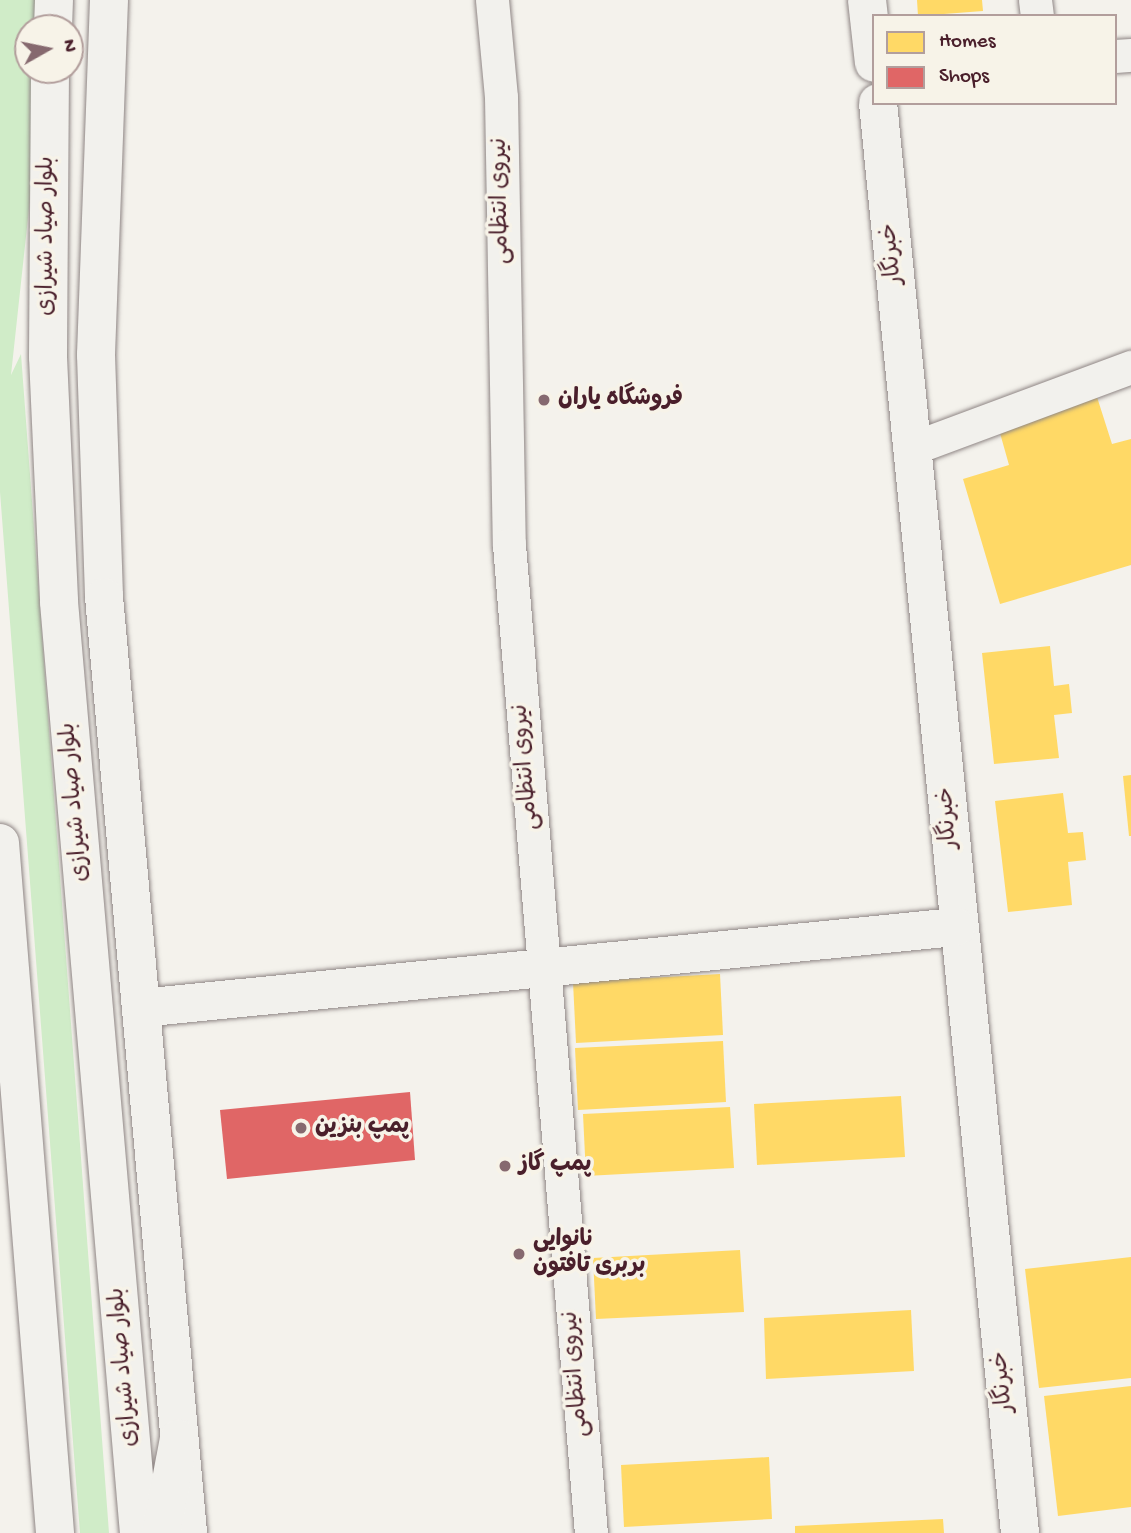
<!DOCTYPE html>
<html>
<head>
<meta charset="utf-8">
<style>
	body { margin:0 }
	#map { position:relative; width:1131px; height:1533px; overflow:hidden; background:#f4f2ec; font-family:"Gochi Hand","Playpen Sans Arabic",sans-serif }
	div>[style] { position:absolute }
	.green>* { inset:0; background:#d0ecc8 }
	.homes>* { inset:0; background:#ffd966 }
	.shops>* { inset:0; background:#e06666 }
	.roads { filter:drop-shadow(0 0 2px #8f8685) drop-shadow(0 0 2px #8f8685) }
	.street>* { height:33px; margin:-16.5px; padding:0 16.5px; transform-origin:16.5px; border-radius:16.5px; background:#f2f1ed }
	.secondary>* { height:38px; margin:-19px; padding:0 19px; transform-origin:19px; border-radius:19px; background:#f2f1ed }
	.primary>* { height:38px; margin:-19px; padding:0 19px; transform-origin:19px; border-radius:19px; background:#f2f1ed }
	.highway>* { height:38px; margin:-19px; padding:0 19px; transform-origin:19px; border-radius:19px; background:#f2f1ed }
	.dots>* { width:19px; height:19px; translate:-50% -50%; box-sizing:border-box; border:4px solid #f7f3e8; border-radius:50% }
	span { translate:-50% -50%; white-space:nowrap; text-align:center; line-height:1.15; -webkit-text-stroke:7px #f7f3e8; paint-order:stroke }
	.street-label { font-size:23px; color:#4a1f2b }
	.poi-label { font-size:23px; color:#4a1f2b; font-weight:700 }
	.left { translate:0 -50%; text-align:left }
	.legend { position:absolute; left:872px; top:14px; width:245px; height:91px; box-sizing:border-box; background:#f7f3e8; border:2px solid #b29e9c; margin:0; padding:9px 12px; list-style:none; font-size:21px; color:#4a1f2b }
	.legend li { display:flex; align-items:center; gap:14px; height:35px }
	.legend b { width:35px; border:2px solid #b29e9c }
	.north { position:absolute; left:14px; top:14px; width:70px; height:70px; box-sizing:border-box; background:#f7f3e8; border:2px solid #b29e9c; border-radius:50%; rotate:81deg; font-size:19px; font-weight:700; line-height:28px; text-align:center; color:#4a1f2b }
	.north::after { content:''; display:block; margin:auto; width:24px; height:32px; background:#86696f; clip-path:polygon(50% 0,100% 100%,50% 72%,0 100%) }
</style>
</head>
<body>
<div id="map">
	<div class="green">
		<div style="clip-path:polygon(0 0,52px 0,49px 28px,28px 28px,28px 70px,44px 70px,11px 375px,21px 354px,109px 1533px,80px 1533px,0 492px)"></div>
	</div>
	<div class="homes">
		<div style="clip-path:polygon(917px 0,982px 0,983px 11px,918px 16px)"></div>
		<div style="clip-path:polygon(1097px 397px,1112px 444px,1131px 439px,1131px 565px,1000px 604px,963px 479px,1009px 465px,998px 426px)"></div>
		<div style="clip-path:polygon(1050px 646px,1054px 686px,1069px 684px,1072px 713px,1054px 715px,1059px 758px,994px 764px,982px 653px)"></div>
		<div style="clip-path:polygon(1131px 775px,1131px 836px,1129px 836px,1123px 776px)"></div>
		<div style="clip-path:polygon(1063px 793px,1068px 833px,1083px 832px,1086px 860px,1068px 862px,1072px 905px,1008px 912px,995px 801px)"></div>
		<div style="clip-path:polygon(720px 974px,723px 1035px,576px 1043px,573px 982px)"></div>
		<div style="clip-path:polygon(723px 1041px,726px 1102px,578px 1110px,575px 1048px)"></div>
		<div style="clip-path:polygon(901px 1096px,905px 1157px,757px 1165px,754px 1104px)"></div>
		<div style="clip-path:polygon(730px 1107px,734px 1168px,586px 1176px,583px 1114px)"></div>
		<div style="clip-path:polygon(740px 1250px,744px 1312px,596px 1319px,593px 1258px)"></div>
		<div style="clip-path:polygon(1131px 1257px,1131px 1378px,1039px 1388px,1025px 1269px)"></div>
		<div style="clip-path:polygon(911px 1310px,914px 1371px,766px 1379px,764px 1318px)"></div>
		<div style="clip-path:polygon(1131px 1386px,1131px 1507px,1058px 1516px,1044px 1396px)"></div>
		<div style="clip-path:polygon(769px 1457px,772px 1519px,624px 1527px,621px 1465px)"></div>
		<div style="clip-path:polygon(943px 1519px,944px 1533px,795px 1533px,795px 1526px)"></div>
	</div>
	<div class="shops">
		<div style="clip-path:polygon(410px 1092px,415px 1160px,227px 1179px,220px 1110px)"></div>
	</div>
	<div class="roads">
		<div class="street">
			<div style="left:492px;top:0;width:97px;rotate:84.7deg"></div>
			<div style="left:501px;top:97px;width:448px;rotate:89deg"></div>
			<div style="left:509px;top:545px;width:991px;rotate:85.26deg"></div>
			<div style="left:1035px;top:0;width:16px;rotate:83deg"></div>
			<div style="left:1115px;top:56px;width:16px;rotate:-4deg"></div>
			<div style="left:913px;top:448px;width:233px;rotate:-20.4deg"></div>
		</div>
		<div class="secondary">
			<div style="left:867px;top:0;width:63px;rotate:83.7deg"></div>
			<div style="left:878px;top:103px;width:1437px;rotate:84.33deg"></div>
			<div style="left:141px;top:1008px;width:819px;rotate:-5.68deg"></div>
		</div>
		<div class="primary">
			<div style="left:109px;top:0;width:355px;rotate:92.1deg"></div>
			<div style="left:96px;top:355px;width:242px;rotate:88.1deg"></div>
			<div style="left:104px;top:597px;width:940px;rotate:84.87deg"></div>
			<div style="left:53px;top:28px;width:28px;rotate:-88deg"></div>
			<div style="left:50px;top:70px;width:287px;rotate:90.4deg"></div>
			<div style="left:48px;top:357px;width:245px;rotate:87.4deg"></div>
			<div style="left:59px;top:602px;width:934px;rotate:85.09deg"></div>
			<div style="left:0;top:843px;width:692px;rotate:85.44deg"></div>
		</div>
		<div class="highway">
			<div style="left:161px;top:1533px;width:96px;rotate:-79.2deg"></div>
		</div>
	</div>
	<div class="dots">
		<div style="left:544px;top:400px;background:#86696f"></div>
		<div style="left:301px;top:1128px;background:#86696f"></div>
		<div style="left:505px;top:1166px;background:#86696f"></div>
		<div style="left:519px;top:1254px;background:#86696f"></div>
	</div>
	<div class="street-label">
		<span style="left:502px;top:201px;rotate:-91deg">نیروی انتظامی</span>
		<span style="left:48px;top:236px;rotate:-90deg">بلوار صیاد شیرازی</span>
		<span style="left:893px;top:254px;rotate:-96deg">خبرنگار</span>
		<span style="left:527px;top:767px;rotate:-95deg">نیروی انتظامی</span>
		<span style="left:76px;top:802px;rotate:-95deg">بلوار صیاد شیرازی</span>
		<span style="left:949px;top:818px;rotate:-94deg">خبرنگار</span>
		<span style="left:125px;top:1367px;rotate:-95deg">بلوار صیاد شیرازی</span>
		<span style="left:577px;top:1374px;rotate:-95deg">نیروی انتظامی</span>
		<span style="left:1004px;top:1382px;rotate:-96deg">خبرنگار</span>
	</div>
	<div class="poi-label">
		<span class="left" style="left:558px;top:400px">فروشگاه یاران</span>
		<span class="left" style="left:315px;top:1128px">پمپ بنزین</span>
		<span class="left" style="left:519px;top:1166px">پمپ گاز</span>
		<span class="left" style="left:533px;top:1254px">نانوایی<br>بربری تافتون</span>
	</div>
	<ul class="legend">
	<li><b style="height:19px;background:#ffd966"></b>Homes</li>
	<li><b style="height:19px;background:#e06666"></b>Shops</li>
	</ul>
	<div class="north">N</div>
</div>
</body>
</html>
